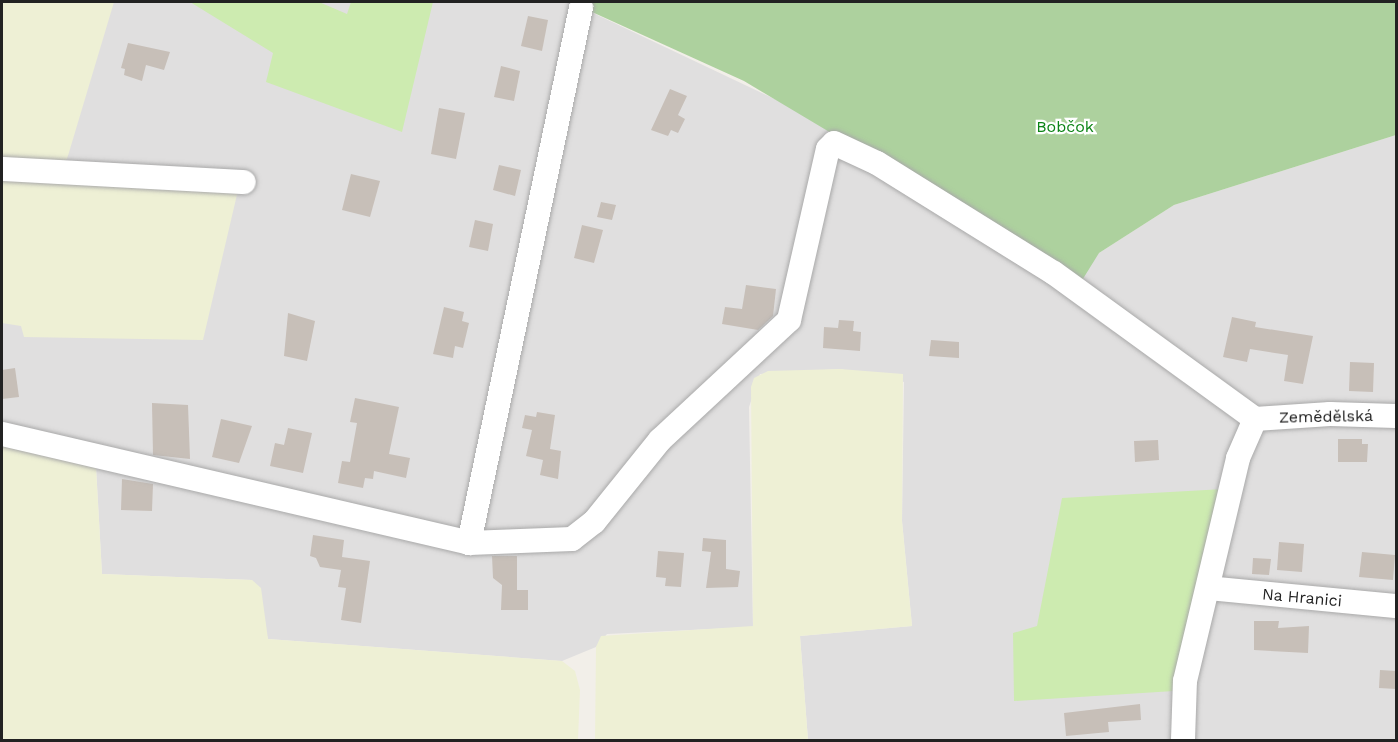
<!DOCTYPE html>
<html>
<head>
<meta charset="utf-8">
<style>
	body { margin:0 }
	#map { position:relative; width:1398px; height:742px; overflow:hidden; background:#f2efe9; font-family:"Work Sans",sans-serif }
	div>[style] { position:absolute }
	.residential>* { inset:0; background:#e0dfdf }
	.farmland>* { inset:0; background:#eef0d5 }
	.grass>* { inset:0; background:#cdebb0 }
	.forest>* { inset:0; background:#add19e }
	.building>* { inset:0; background:#c7bfb8 }
	.roads { filter:drop-shadow(0 0 2px #a9a9a9) drop-shadow(0 0 2px #a9a9a9) }
	.minor>* { height:24px; margin:-12px; padding:0 12px; transform-origin:12px; border-radius:12px; background:#fff }
	span { translate:-50% -50%; white-space:nowrap; text-align:center; line-height:1.15; -webkit-text-stroke:4.5px #fff; paint-order:stroke }
	.park-label { font-size:16px; color:#0c8416 }
	.street-label { font-size:16px; color:#222 }
	.frame { position:absolute; inset:0; border:3px solid #222; pointer-events:none }
</style>
</head>
<body>
<div id="map">
	<div class="residential">
		<div style="clip-path:polygon(2px 2px,570px 2px,1099px 253px,1174px 205px,1396px 135px,1396px 740px,808px 740px,800px 636px,912px 626px,902px 521px,904px 382px,840px 369px,760px 374px,749px 407px,753px 627px,607px 634px,596px 647px,562px 661px,268px 639px,252px 580px,102px 574px,96px 467px,2px 444px)"></div>
	</div>
	<div class="farmland">
		<div style="clip-path:polygon(2px 2px,114px 2px,67px 159px,62px 163px,2px 162px)"></div>
		<div style="clip-path:polygon(2px 173px,239px 186px,203px 340px,24px 337px,21px 326px,2px 323px)"></div>
		<div style="clip-path:polygon(840px 369px,903px 374px,902px 521px,912px 626px,800px 636px,808px 740px,595px 740px,596px 647px,601px 636px,753px 626px,751px 387px,754px 378px,768px 371px)"></div>
		<div style="clip-path:polygon(2px 444px,96px 467px,102px 574px,252px 580px,261px 588px,268px 639px,562px 661px,575px 671px,580px 690px,578px 740px,2px 740px)"></div>
	</div>
	<div class="grass">
		<div style="clip-path:polygon(190px 2px,319px 2px,347px 14px,351px 2px,433px 2px,402px 132px,266px 82px,273px 53px)"></div>
		<div style="clip-path:polygon(1224px 489px,1174px 691px,1014px 701px,1013px 633px,1037px 626px,1062px 498px)"></div>
	</div>
	<div class="forest">
		<div style="clip-path:polygon(570px 2px,1396px 2px,1396px 135px,1174px 205px,1099px 253px,1081px 282px,744px 81px)"></div>
	</div>
	<div class="building">
		<div style="clip-path:polygon(528px 16px,548px 20px,542px 51px,521px 46px)"></div>
		<div style="clip-path:polygon(128px 43px,170px 52px,164px 70px,146px 65px,142px 81px,124px 75px,125px 69px,121px 68px)"></div>
		<div style="clip-path:polygon(501px 66px,520px 71px,514px 101px,494px 97px)"></div>
		<div style="clip-path:polygon(670px 89px,687px 96px,678px 115px,685px 119px,678px 133px,671px 130px,668px 136px,651px 130px)"></div>
		<div style="clip-path:polygon(439px 108px,465px 113px,456px 159px,431px 154px)"></div>
		<div style="clip-path:polygon(499px 165px,521px 170px,515px 196px,493px 190px)"></div>
		<div style="clip-path:polygon(351px 174px,380px 181px,370px 217px,342px 210px)"></div>
		<div style="clip-path:polygon(601px 202px,616px 205px,612px 220px,597px 217px)"></div>
		<div style="clip-path:polygon(475px 220px,493px 224px,488px 251px,469px 247px)"></div>
		<div style="clip-path:polygon(582px 225px,603px 230px,594px 263px,574px 258px)"></div>
		<div style="clip-path:polygon(746px 285px,776px 289px,773px 316px,758px 330px,722px 324px,725px 307px,742px 309px)"></div>
		<div style="clip-path:polygon(444px 307px,464px 312px,462px 321px,469px 323px,463px 348px,455px 346px,453px 358px,433px 354px)"></div>
		<div style="clip-path:polygon(288px 313px,315px 321px,307px 361px,284px 356px)"></div>
		<div style="clip-path:polygon(1232px 317px,1256px 322px,1255px 327px,1313px 336px,1303px 384px,1284px 381px,1288px 355px,1250px 349px,1247px 362px,1223px 357px)"></div>
		<div style="clip-path:polygon(839px 320px,854px 321px,853px 331px,861px 332px,860px 351px,823px 348px,824px 327px,838px 328px)"></div>
		<div style="clip-path:polygon(931px 340px,959px 342px,959px 358px,929px 356px)"></div>
		<div style="clip-path:polygon(1350px 362px,1374px 363px,1373px 392px,1349px 391px)"></div>
		<div style="clip-path:polygon(15px 368px,19px 397px,2px 399px,2px 370px)"></div>
		<div style="clip-path:polygon(355px 398px,399px 407px,389px 454px,410px 458px,406px 478px,374px 471px,373px 479px,365px 478px,363px 488px,338px 483px,342px 461px,350px 462px,357px 423px,350px 422px)"></div>
		<div style="clip-path:polygon(152px 403px,188px 405px,190px 459px,153px 455px)"></div>
		<div style="clip-path:polygon(537px 412px,555px 415px,550px 449px,561px 451px,558px 479px,540px 475px,543px 460px,526px 456px,532px 430px,522px 428px,525px 415px,536px 417px)"></div>
		<div style="clip-path:polygon(221px 419px,252px 426px,239px 463px,212px 457px)"></div>
		<div style="clip-path:polygon(288px 428px,312px 433px,303px 473px,270px 466px,275px 443px,284px 445px)"></div>
		<div style="clip-path:polygon(1338px 439px,1362px 439px,1362px 444px,1368px 444px,1367px 462px,1338px 462px)"></div>
		<div style="clip-path:polygon(1158px 440px,1159px 460px,1135px 462px,1134px 441px)"></div>
		<div style="clip-path:polygon(122px 479px,153px 484px,152px 511px,121px 510px)"></div>
		<div style="clip-path:polygon(313px 535px,344px 540px,342px 557px,370px 561px,361px 623px,341px 620px,346px 588px,338px 587px,341px 570px,320px 567px,316px 558px,310px 556px)"></div>
		<div style="clip-path:polygon(703px 538px,726px 540px,726px 569px,740px 571px,738px 587px,706px 588px,711px 552px,702px 551px)"></div>
		<div style="clip-path:polygon(1279px 542px,1304px 544px,1302px 572px,1277px 570px)"></div>
		<div style="clip-path:polygon(658px 551px,684px 553px,681px 587px,665px 586px,666px 578px,656px 577px)"></div>
		<div style="clip-path:polygon(1362px 552px,1395px 555px,1393px 580px,1359px 577px)"></div>
		<div style="clip-path:polygon(492px 556px,517px 556px,517px 590px,528px 590px,528px 610px,501px 610px,502px 585px,493px 578px)"></div>
		<div style="clip-path:polygon(1253px 558px,1271px 559px,1269px 575px,1252px 574px)"></div>
		<div style="clip-path:polygon(1254px 621px,1279px 621px,1278px 628px,1309px 626px,1308px 653px,1254px 650px)"></div>
		<div style="clip-path:polygon(1380px 670px,1396px 671px,1396px 689px,1379px 688px)"></div>
		<div style="clip-path:polygon(1140px 704px,1141px 720px,1108px 722px,1109px 732px,1066px 736px,1064px 713px)"></div>
	</div>
	<div class="roads">
		<div class="minor">
			<div style="left:2px;top:169px;width:242px;rotate:3.1deg"></div>
			<div style="left:1255px;top:419px;width:75px;rotate:-3.8deg"></div>
			<div style="left:1330px;top:414px;width:66px;rotate:1.7deg"></div>
			<div style="left:2px;top:434px;width:480px;rotate:13.1deg"></div>
			<div style="left:469px;top:543px;width:103px;rotate:-2.2deg"></div>
			<div style="left:572px;top:539px;width:28px;rotate:-38deg"></div>
			<div style="left:594px;top:522px;width:105px;rotate:-51.2deg"></div>
			<div style="left:660px;top:440px;width:176px;rotate:-42.9deg"></div>
			<div style="left:789px;top:320px;width:175px;rotate:-77.2deg"></div>
			<div style="left:828px;top:149px;width:8px;rotate:-45deg"></div>
			<div style="left:834px;top:143px;width:47px;rotate:24.9deg"></div>
			<div style="left:877px;top:163px;width:208px;rotate:31.9deg"></div>
			<div style="left:1054px;top:273px;width:248px;rotate:36deg"></div>
			<div style="left:469px;top:543px;width:547px;rotate:-78.18deg"></div>
			<div style="left:1208px;top:588px;width:189px;rotate:5.5deg"></div>
			<div style="left:1183px;top:740px;width:59px;rotate:-88.1deg"></div>
			<div style="left:1185px;top:681px;width:229px;rotate:-76.6deg"></div>
			<div style="left:1238px;top:458px;width:43px;rotate:-66.4deg"></div>
		</div>
	</div>
	<div class="park-label">
		<span style="left:1065px;top:127px">Bobčok</span>
	</div>
	<div class="street-label">
		<span style="left:1326px;top:417px;rotate:-1deg">Zemědělská</span>
		<span style="left:1302px;top:598px;rotate:5deg">Na Hranici</span>
	</div>
	<div class="frame"></div>
</div>
</body>
</html>
